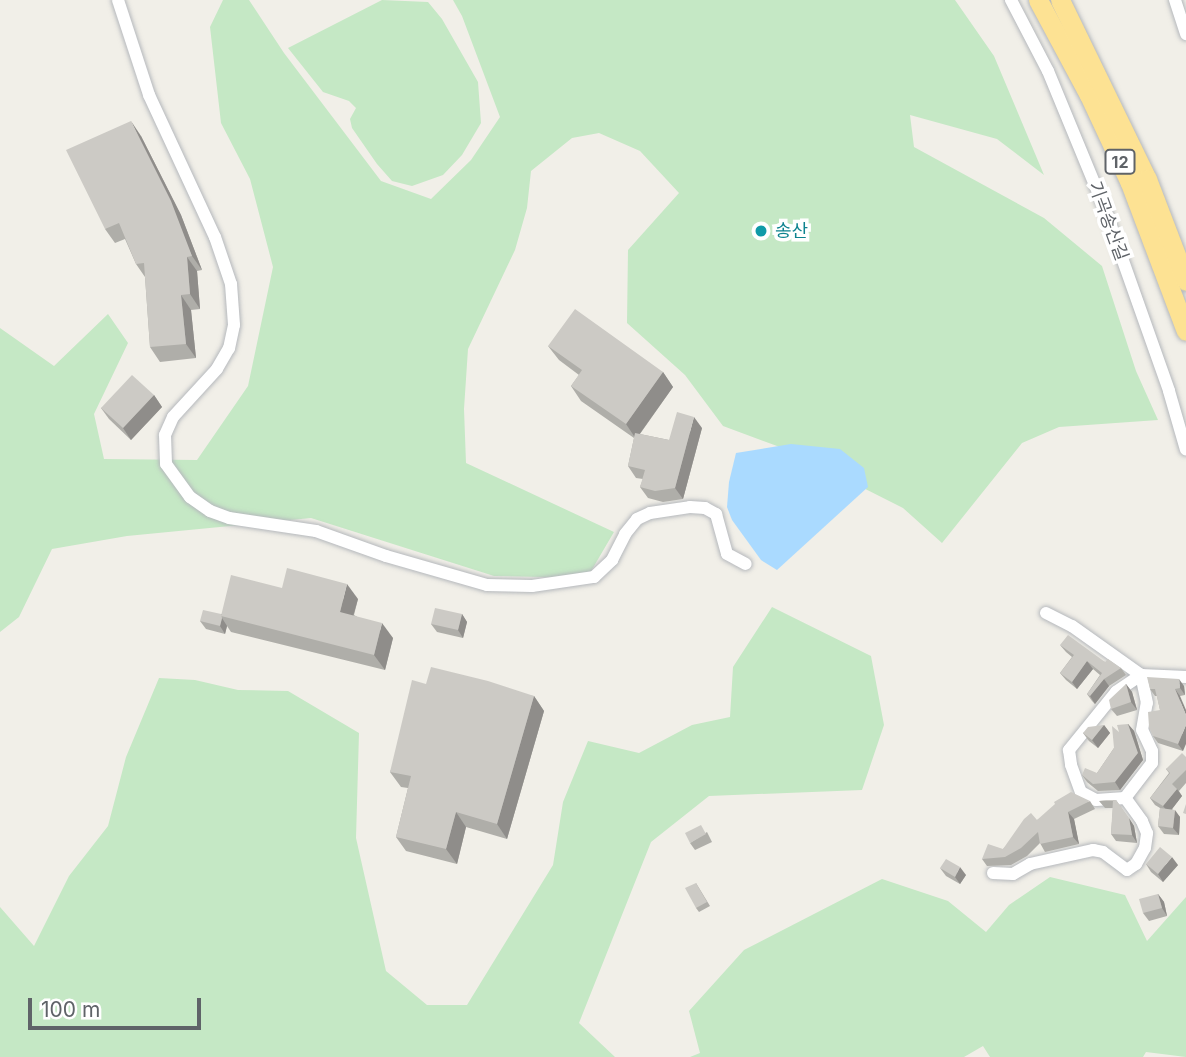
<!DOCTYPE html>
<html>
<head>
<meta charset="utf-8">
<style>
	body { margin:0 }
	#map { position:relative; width:1186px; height:1057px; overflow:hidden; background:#f1efe8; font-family:Inter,"Noto Sans KR",sans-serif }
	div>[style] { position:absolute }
	.green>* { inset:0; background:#c5e8c5 }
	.water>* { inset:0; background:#aadaff }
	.roads { filter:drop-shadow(0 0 2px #b5b8bc) drop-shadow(0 0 2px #b5b8bc) }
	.minor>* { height:12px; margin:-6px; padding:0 6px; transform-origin:6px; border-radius:6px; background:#fff }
	.highway>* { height:19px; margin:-9.5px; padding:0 9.5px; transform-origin:9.5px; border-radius:9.5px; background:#fde293 }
	.wall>* { inset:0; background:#afaea9 }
	.shaded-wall>* { inset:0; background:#8f8d8a }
	.building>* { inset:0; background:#cccac5 }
	.dots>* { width:19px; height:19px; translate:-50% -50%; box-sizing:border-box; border:4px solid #fff; border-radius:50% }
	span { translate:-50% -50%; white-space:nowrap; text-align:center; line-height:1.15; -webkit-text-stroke:7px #fff; paint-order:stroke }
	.shield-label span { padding:2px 5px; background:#fff; border:2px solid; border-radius:5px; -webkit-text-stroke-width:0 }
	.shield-label { font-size:16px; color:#5f6368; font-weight:700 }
	.street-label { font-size:18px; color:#5f6368 }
	.culture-label { font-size:18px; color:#0d838f }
	.left { translate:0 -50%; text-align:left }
	.scale { position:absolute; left:28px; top:998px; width:173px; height:32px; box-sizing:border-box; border:4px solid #5f6368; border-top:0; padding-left:9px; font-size:21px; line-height:24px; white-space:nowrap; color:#5f6368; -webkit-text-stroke:5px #fff; paint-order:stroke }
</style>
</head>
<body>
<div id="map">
	<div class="green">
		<div style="clip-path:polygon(223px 0,249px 0,284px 53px,381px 181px,431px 199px,471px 160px,500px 117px,462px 16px,453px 0,955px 0,994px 56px,1044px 175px,997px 139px,910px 115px,914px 147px,1044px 218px,1102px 266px,1136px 371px,1158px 420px,1059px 427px,1022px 443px,942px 543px,903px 508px,788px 450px,723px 426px,685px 375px,627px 323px,628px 250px,679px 193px,640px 151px,599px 133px,572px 138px,531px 171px,527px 208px,515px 250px,468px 349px,464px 409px,466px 463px,614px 532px,587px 578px,494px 576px,311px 518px,127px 536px,52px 549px,19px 617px,0 632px,0 328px,54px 366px,108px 314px,128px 343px,94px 414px,104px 459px,197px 460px,248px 386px,273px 267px,250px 179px,221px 123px,210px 27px)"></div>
		<div style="clip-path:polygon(382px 0,428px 2px,442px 19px,478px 82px,481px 123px,462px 155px,443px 175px,412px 186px,392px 181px,377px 164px,352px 128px,350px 119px,356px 108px,349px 101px,323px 92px,288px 48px)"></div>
		<div style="clip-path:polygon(772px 607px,871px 656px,884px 725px,862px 790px,709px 796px,651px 842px,579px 1023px,615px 1057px,0 1057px,0 907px,34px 946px,69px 876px,108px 826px,126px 757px,159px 678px,195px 680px,238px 690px,288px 691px,359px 733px,356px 838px,386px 971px,427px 1005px,467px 1005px,553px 865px,563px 802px,588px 741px,639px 753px,692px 725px,730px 717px,733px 667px)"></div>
		<div style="clip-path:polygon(1050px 877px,1125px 895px,1147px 941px,1186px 897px,1186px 1057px,1146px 1052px,1143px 1057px,990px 1057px,983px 1046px,964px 1057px,690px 1057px,700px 1053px,689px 1011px,744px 950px,882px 879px,948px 901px,986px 932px,1009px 905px)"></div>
	</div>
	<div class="water">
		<div style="clip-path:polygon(791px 444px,840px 449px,864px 468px,868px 487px,777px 570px,761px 560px,732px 520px,727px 507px,729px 482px,736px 453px)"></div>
	</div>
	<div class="roads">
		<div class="minor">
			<div style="left:118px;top:0;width:100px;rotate:71.9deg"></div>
			<div style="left:149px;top:95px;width:157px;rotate:65.1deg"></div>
			<div style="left:215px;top:237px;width:50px;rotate:71.2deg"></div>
			<div style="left:231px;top:284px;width:41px;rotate:85.8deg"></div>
			<div style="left:234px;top:325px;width:24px;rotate:102deg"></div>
			<div style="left:229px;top:348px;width:24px;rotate:120deg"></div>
			<div style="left:217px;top:369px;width:65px;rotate:132.5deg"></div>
			<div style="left:173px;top:417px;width:20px;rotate:114deg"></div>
			<div style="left:165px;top:435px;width:29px;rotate:88deg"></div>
			<div style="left:166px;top:464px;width:41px;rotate:54deg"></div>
			<div style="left:190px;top:497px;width:24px;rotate:35deg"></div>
			<div style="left:210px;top:511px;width:20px;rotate:20deg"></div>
			<div style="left:229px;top:518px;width:88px;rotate:8.5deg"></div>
			<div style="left:316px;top:531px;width:74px;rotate:19.7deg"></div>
			<div style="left:386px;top:556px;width:105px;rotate:16deg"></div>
			<div style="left:487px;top:585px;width:45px;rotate:1.3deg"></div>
			<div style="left:532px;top:586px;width:63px;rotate:-8.3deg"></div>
			<div style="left:594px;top:577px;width:25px;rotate:-43deg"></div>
			<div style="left:612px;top:560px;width:29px;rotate:-63deg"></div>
			<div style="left:625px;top:534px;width:19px;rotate:-51deg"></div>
			<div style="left:637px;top:519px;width:14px;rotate:-25deg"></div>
			<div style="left:650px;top:513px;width:40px;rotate:-8.5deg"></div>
			<div style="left:690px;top:507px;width:15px;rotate:4deg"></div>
			<div style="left:705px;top:508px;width:13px;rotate:29deg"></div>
			<div style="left:716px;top:514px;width:41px;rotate:74.6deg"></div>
			<div style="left:727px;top:554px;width:21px;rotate:28deg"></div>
			<div style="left:1011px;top:0;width:80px;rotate:62.5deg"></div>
			<div style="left:1048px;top:71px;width:147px;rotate:67.6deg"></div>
			<div style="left:1104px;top:207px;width:195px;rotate:70.5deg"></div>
			<div style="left:1169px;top:391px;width:61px;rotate:73.9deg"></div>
			<div style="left:1175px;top:0;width:36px;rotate:72deg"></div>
			<div style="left:1046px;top:613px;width:29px;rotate:27deg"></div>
			<div style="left:1072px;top:626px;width:85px;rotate:35.4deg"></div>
			<div style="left:1141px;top:675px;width:30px;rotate:146deg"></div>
			<div style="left:1116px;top:692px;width:75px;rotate:129deg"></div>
			<div style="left:1069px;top:750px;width:15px;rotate:82deg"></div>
			<div style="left:1071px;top:765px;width:29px;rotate:70deg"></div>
			<div style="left:1081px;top:792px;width:17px;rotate:28deg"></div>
			<div style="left:1096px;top:800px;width:29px;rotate:-4deg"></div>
			<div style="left:993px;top:873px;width:20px;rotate:3deg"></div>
			<div style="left:1013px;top:874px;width:20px;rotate:-30deg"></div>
			<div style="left:1030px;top:864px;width:65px;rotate:-12.5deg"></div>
			<div style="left:1093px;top:850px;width:10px;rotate:11deg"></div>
			<div style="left:1103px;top:852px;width:30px;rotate:37deg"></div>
			<div style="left:1127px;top:870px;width:11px;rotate:-34deg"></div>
			<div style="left:1136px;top:864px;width:18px;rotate:-61deg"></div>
			<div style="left:1145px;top:848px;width:15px;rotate:-82deg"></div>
			<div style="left:1147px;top:833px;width:13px;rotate:-113deg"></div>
			<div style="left:1142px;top:821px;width:29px;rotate:-126deg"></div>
			<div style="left:1125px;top:798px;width:44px;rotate:-52.4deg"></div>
			<div style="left:1152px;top:763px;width:12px;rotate:-90deg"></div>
			<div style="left:1152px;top:751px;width:23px;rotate:-115deg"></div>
			<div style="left:1142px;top:730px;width:27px;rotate:-80deg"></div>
			<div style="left:1147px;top:703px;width:29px;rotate:-102deg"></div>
			<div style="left:1141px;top:675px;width:45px;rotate:2.5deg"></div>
		</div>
		<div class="highway">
			<div style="left:1038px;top:0;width:108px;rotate:61.8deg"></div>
			<div style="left:1089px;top:95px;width:97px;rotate:65deg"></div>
			<div style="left:1130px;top:183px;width:158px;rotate:69.3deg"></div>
			<div style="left:1060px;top:0;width:199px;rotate:64.1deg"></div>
			<div style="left:1147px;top:179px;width:109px;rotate:69.1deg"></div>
		</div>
	</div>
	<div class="wall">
		<div style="clip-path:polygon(141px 136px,181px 215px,202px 270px,197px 271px,200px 309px,191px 310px,196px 358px,160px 362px,150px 347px,145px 277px,136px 264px,125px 239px,115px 243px,105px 229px)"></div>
		<div style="clip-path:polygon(548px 346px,663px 372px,673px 387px,640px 434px,669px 440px,702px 428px,683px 499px,663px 502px,648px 498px,640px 487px,643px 479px,636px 478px,628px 466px,634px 438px,581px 401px,571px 386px,579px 375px,559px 360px)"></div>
		<div style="clip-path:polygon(154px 395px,162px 407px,131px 440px,109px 419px,101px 408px)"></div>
		<div style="clip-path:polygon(358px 599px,354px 615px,393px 638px,385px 670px,231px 632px,227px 626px,225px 634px,206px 629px,200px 621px,221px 614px)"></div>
		<div style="clip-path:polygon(462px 614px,467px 622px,463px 638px,437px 632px,431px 624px)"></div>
		<div style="clip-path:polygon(1060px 645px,1121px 668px,1126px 675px,1109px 686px,1095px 704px,1092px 701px,1087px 694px,1100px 675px,1093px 669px,1077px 689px,1066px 680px,1060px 673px,1072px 657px,1066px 652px)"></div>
		<div style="clip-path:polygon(426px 684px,534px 696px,544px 711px,507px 839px,466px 827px,457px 864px,406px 851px,396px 837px,408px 788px,401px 787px,390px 772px)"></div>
		<div style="clip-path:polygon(1126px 684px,1132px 692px,1137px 710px,1117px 716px,1111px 709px)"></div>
		<div style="clip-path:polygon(1184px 686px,1185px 695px,1180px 696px,1183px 751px,1158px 743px,1153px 736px,1160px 710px,1157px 696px,1155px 696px,1150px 689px)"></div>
		<div style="clip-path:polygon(1128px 724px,1134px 731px,1143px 760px,1120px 790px,1098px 791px,1087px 782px,1082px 775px,1097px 773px,1114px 748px,1119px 732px)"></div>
		<div style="clip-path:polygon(1104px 725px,1110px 733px,1098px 748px,1089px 741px,1083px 733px)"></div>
		<div style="clip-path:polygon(1186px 757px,1186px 783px,1179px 791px,1182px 796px,1172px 809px,1180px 817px,1179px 835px,1164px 834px,1158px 826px,1160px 808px,1155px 805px,1150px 798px,1169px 773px,1166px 769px)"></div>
		<div style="clip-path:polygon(1116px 800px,1134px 826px,1137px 843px,1116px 841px,1111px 834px,1113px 808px,1105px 808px,1099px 801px)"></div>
		<div style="clip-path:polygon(1090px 801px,1095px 809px,1074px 819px,1079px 844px,1045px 852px,1040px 843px,1027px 856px,1011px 865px,987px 866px,982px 859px,1003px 849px,1037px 820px)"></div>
		<div style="clip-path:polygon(707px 832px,712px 842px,695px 850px,690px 843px)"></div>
		<div style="clip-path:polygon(1146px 864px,1178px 865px,1163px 882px,1151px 872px)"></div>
		<div style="clip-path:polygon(940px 868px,966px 875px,960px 884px,946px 876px)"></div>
		<div style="clip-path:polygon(696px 883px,710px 906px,699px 912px,696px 908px)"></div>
		<div style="clip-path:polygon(1158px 894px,1164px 902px,1167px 916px,1149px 921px,1143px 913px)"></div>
	</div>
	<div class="shaded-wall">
		<div style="clip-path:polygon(131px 121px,141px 136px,181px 215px,202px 270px,192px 256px)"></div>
		<div style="clip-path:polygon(187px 257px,197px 271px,200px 309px,190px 294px)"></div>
		<div style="clip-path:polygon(181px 295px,191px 310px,196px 358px,186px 344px)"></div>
		<div style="clip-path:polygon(663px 372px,673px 387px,636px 439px,626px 424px)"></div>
		<div style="clip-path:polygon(154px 395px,162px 407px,131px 440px,123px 428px)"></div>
		<div style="clip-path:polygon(694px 417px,702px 428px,683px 499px,675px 488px)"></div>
		<div style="clip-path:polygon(347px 584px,358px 599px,350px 627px,340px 612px)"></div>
		<div style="clip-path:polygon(462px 614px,467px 622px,463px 638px,458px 630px)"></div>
		<div style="clip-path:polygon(222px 618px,227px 626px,225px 634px,220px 626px)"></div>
		<div style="clip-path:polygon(382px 623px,393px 638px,385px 670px,374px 655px)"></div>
		<div style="clip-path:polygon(1087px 661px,1093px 669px,1077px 689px,1072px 682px)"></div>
		<div style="clip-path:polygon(1104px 679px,1109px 686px,1095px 704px,1090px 696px)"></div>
		<div style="clip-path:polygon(1179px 679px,1184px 686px,1185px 695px,1180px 688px)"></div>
		<div style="clip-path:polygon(1126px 684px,1132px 692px,1137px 710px,1131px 702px)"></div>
		<div style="clip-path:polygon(1175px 689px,1180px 696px,1186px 710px,1186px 715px)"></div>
		<div style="clip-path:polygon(534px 696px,544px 711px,507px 839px,497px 824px)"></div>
		<div style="clip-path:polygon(1128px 724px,1134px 731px,1143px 760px,1120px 790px,1115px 782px)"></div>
		<div style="clip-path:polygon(1104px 725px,1110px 733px,1098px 748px,1092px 740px)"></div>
		<div style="clip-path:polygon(1186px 725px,1186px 744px,1183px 751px,1178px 744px)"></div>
		<div style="clip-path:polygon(1177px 789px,1182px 796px,1169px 813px,1163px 806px)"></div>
		<div style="clip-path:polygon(1175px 810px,1180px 817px,1179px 835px,1173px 828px)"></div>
		<div style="clip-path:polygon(456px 812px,466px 827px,457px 864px,446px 849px)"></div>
		<div style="clip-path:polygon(1068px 812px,1074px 819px,1079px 844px,1073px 837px)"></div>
		<div style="clip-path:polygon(1129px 818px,1134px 826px,1137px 843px,1132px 835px)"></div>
		<div style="clip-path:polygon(1172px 857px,1178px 865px,1163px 882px,1158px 874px)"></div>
		<div style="clip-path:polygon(960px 867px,966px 875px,960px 884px,955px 877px)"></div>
		<div style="clip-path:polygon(1158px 894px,1164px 902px,1167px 916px,1162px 908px)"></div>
	</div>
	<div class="building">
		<div style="clip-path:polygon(131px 121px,171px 201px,192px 256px,187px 257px,190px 294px,181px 295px,186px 344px,150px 347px,144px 263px,136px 264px,119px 223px,105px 229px,66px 150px)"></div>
		<div style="clip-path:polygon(575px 309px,663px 372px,626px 424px,571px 386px,582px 370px,548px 346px)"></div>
		<div style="clip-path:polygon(132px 375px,154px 395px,123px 428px,101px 408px)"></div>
		<div style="clip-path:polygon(677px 412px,694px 417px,675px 488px,655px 491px,640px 487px,645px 470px,628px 466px,635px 433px,669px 440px)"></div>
		<div style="clip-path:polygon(287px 568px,347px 584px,340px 612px,382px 623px,374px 655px,221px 616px,231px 575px,282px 588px)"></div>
		<div style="clip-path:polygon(435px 608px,462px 614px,458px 630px,431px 624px)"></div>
		<div style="clip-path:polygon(203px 610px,221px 614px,222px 618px,220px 626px,200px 621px)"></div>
		<div style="clip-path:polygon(1068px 635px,1105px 662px,1108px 659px,1121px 668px,1104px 679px,1090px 696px,1087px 694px,1102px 673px,1087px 661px,1072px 682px,1060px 673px,1074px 655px,1060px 645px)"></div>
		<div style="clip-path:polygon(431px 667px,488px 681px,534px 696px,497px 824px,456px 812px,446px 849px,396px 837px,411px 776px,390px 772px,412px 680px,426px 684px)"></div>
		<div style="clip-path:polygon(1147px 677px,1179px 679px,1180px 688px,1175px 689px,1186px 715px,1186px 725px,1178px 744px,1153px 736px,1149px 727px,1148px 712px,1160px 710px,1155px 689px,1150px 689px)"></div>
		<div style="clip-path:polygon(1126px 684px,1131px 702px,1111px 709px,1109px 700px)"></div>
		<div style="clip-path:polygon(1128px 724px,1138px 753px,1115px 782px,1093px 784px,1082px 775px,1085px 768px,1097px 773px,1114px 748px,1112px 726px,1119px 732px,1117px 725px)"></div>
		<div style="clip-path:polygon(1104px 725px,1092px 740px,1083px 733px,1088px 727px)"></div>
		<div style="clip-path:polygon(1182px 753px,1186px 757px,1186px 770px,1172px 784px,1177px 789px,1163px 806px,1150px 798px,1170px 773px,1166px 769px)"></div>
		<div style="clip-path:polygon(1071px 792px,1090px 801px,1068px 812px,1073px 837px,1040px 844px,1038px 832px,1021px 848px,1005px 857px,982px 859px,988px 844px,1003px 849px,1024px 819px,1031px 813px,1037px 820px,1055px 804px,1054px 802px)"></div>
		<div style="clip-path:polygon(1113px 800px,1099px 801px,1116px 800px,1129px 818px,1132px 835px,1111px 834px)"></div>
		<div style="clip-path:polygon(1186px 804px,1186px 814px,1183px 813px)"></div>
		<div style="clip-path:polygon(1160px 808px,1175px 810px,1173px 828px,1158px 826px)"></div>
		<div style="clip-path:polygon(701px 825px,706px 834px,690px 843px,685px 833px)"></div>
		<div style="clip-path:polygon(1160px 847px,1172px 857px,1158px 874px,1146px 864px)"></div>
		<div style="clip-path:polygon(946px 859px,960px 867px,955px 877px,940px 868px)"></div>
		<div style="clip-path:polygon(696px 883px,707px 902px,696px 908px,685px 888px)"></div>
		<div style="clip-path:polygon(1158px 894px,1162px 908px,1143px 913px,1139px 899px)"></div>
	</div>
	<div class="dots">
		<div style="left:761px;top:231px;background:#0f9aa8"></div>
	</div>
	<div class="shield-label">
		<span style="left:1120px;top:162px">12</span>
	</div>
	<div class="street-label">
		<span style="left:1108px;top:221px;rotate:70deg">기곡송산길</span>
	</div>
	<div class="culture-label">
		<span class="left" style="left:775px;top:231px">송산</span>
	</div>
	<div class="scale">100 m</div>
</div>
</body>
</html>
